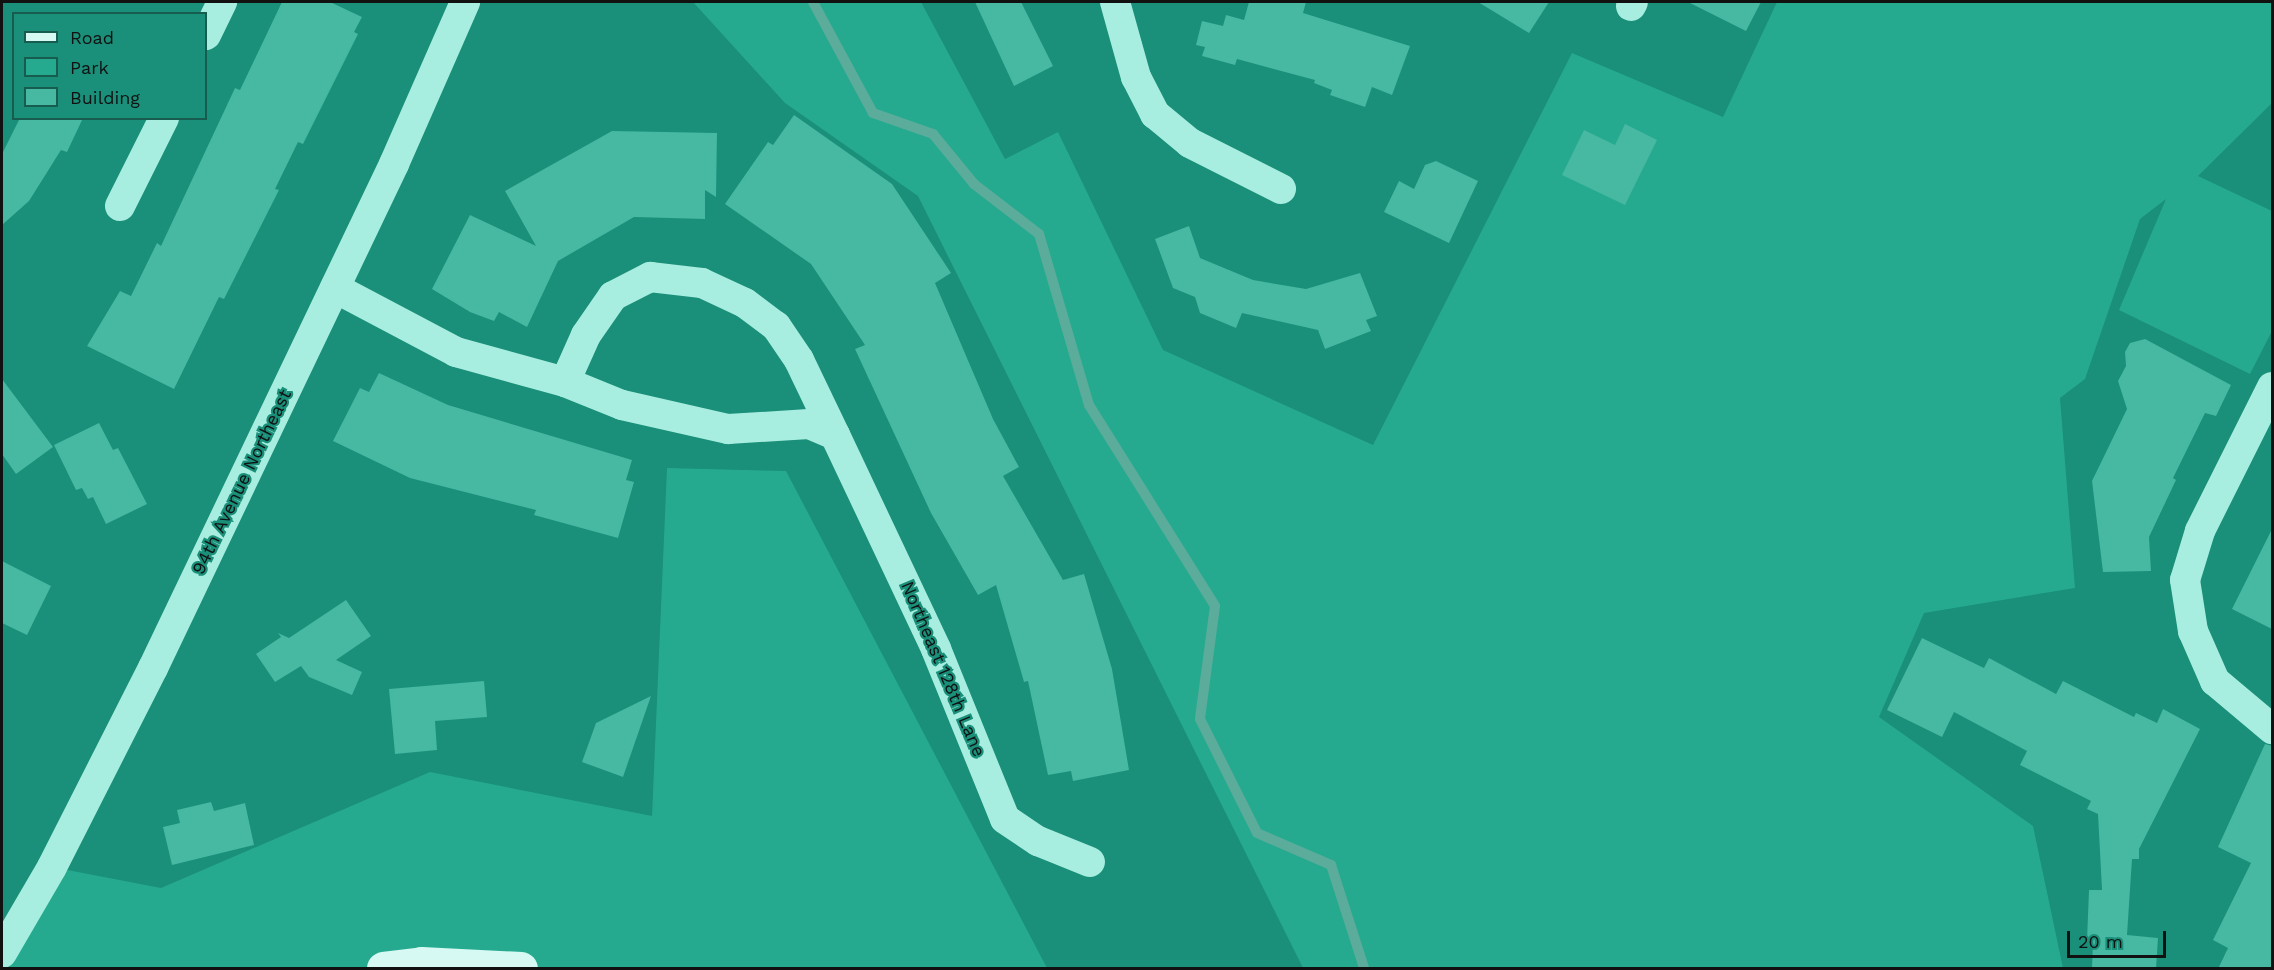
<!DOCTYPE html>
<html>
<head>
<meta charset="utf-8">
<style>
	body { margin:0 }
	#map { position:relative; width:2274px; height:970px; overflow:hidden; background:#1a8f79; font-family:"Work Sans",sans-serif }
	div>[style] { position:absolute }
	.green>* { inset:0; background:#26aa8f }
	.stream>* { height:10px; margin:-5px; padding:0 5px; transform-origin:5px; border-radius:5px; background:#5cac9c }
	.building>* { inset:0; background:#47b8a2 }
	.street>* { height:30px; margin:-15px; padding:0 15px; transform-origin:15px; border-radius:15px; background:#a8eee0 }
	.secondary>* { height:33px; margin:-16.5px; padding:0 16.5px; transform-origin:16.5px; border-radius:16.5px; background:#d6faf3 }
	span { translate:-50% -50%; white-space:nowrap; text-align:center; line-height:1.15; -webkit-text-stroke:4.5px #1a8f79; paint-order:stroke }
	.street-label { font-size:18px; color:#111 }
	.frame { position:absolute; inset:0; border:3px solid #111; pointer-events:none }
	.legend { position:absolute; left:12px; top:12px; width:195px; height:108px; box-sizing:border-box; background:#1a8f79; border:2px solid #165d4f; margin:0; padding:8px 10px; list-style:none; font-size:18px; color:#111 }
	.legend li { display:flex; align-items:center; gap:12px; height:30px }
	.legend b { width:30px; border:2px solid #165d4f }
	.scale { position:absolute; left:2067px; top:931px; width:99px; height:27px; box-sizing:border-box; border:3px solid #111; border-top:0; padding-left:8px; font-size:18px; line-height:21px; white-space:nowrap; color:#111; -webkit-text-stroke:4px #1a8f79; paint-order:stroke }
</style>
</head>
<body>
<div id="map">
	<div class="green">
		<div style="clip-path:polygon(693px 2px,921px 2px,1005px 159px,1058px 132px,1163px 350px,1373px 445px,1572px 53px,1723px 117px,1777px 2px,2272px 2px,2272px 103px,2198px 176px,2272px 211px,2272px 331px,2250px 374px,2119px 310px,2166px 199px,2140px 219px,2085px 379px,2060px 398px,2075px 588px,1924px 613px,1879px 717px,2033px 826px,2063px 968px,1303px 968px,918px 196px,785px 103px)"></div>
		<div style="clip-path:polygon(667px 468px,786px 471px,1047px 968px,2px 968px,2px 953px,52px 867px,161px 888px,430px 772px,652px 816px)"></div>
	</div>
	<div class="stream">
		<div style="left:813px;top:2px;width:126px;rotate:61.6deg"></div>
		<div style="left:873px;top:113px;width:64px;rotate:19.3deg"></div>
		<div style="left:933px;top:134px;width:65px;rotate:50.6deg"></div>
		<div style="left:974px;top:184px;width:82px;rotate:37.6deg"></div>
		<div style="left:1039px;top:234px;width:178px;rotate:73.7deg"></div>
		<div style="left:1089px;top:405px;width:237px;rotate:57.9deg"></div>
		<div style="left:1215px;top:606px;width:114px;rotate:97.6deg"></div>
		<div style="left:1200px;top:719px;width:127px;rotate:63.4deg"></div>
		<div style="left:1257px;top:833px;width:81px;rotate:23.4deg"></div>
		<div style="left:1331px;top:865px;width:108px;rotate:72.2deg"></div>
	</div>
	<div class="building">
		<div style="clip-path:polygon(282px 2px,330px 2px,362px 17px,354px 32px,358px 34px,303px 144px,298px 142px,275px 189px,279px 190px,224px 299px,219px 297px,174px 389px,87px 346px,120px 291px,131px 296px,157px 243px,161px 246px,235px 88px,240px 90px)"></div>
		<div style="clip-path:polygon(975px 2px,1021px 2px,1053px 66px,1014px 86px)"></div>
		<div style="clip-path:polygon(1249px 2px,1306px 2px,1303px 13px,1410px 46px,1392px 95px,1372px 87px,1365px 107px,1330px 95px,1332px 90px,1314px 83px,1315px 80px,1237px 59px,1235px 65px,1202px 56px,1205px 47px,1196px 45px,1202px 21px,1223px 26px,1226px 15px,1244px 20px)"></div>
		<div style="clip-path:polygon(1478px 2px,1549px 2px,1529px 33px)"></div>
		<div style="clip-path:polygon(1688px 2px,1761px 2px,1746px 31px)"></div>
		<div style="clip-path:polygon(794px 115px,892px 184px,951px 273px,935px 283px,993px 419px,1019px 467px,1003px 476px,1063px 580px,1084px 574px,1112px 669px,1129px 770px,1073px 781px,1071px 771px,1048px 775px,1028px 681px,1024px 682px,996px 585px,978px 595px,931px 513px,855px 349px,865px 345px,811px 264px,725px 204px,768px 142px,773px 145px)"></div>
		<div style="clip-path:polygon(20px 118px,83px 118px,67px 152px,61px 150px,29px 201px,2px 225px,2px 154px)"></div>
		<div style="clip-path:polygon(1625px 124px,1657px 140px,1625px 205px,1562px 175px,1584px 130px,1615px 145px)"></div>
		<div style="clip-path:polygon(612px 131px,717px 133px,716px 197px,705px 190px,705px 219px,634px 217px,558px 261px,527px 327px,499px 312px,494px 321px,470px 312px,432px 289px,470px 215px,536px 246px,505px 191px)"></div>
		<div style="clip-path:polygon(1436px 161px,1478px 181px,1449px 243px,1384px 212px,1399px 181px,1414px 189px,1425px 165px)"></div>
		<div style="clip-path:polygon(1189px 226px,1200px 258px,1253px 280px,1306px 289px,1360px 273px,1377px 316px,1366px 320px,1371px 331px,1325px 349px,1318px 330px,1242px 313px,1236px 328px,1200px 313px,1195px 297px,1173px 288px,1155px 239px)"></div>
		<div style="clip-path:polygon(2145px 339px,2231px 385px,2216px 416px,2205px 413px,2173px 478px,2176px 480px,2149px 537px,2151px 571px,2103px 572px,2092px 481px,2127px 409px,2118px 381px,2126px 366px,2125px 352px,2130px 343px)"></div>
		<div style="clip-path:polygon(379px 373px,448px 405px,632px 460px,626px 480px,634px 482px,618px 538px,534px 515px,536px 510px,410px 478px,333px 441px,360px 388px,369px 392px)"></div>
		<div style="clip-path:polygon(2px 379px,53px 447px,16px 474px,2px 454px)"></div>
		<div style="clip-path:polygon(99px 423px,113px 450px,118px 448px,147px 504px,106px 524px,93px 497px,88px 499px,82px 488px,76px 490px,54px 445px)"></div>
		<div style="clip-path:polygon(2272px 529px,2272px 629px,2232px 609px)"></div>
		<div style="clip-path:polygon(2px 561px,51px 586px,27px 635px,2px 623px)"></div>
		<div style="clip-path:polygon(346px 600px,371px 636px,336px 660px,362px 672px,352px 695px,309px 677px,301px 666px,275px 682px,256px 654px,281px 637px,278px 633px,289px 638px)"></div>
		<div style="clip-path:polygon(1922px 638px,1984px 668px,1989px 658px,2056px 694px,2063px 681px,2134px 717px,2136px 713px,2157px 723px,2163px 709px,2200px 729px,2139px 849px,2139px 859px,2132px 859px,2127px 935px,2158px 938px,2156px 969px,2092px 969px,2093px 940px,2087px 940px,2089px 890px,2102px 890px,2098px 814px,2087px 809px,2091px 801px,2020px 765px,2027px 751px,1954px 712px,1942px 737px,1887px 710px)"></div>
		<div style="clip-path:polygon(484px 681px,487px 717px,435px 721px,437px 750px,395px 754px,389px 689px)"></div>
		<div style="clip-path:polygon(651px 696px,623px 777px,582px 762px,596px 723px)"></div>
		<div style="clip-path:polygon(2265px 744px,2272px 746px,2272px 969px,2218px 969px,2228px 948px,2213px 940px,2251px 863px,2218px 847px)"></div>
		<div style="clip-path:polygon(211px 802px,214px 811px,245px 803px,254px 845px,172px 865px,163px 827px,180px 823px,177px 810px)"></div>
	</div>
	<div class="street">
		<div style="left:1115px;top:2px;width:78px;rotate:74.4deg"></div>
		<div style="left:1136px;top:77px;width:42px;rotate:62.8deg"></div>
		<div style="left:1155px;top:114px;width:45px;rotate:39.6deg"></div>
		<div style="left:1190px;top:143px;width:102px;rotate:26.8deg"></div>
		<div style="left:1631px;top:6px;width:4px;rotate:-63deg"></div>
		<div style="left:206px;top:35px;width:37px;rotate:-64deg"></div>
		<div style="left:120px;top:206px;width:98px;rotate:-63.4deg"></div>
		<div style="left:335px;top:288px;width:137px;rotate:27.9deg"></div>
		<div style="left:456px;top:352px;width:113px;rotate:15.4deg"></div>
		<div style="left:565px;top:382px;width:61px;rotate:22deg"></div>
		<div style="left:622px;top:405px;width:109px;rotate:12.8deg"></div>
		<div style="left:728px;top:429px;width:81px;rotate:-3.5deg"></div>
		<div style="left:809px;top:424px;width:28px;rotate:23deg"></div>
		<div style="left:835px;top:435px;width:237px;rotate:64.7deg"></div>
		<div style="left:936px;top:649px;width:183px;rotate:67.9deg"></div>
		<div style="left:1005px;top:819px;width:40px;rotate:34deg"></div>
		<div style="left:1038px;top:841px;width:56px;rotate:22deg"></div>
		<div style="left:565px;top:382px;width:51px;rotate:-65.9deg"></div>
		<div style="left:586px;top:335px;width:47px;rotate:-55.3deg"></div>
		<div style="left:613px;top:296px;width:42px;rotate:-27.2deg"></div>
		<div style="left:650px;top:277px;width:52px;rotate:6.6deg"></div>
		<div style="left:702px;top:283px;width:47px;rotate:24.9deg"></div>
		<div style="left:745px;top:303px;width:39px;rotate:37deg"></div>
		<div style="left:776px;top:326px;width:41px;rotate:55.9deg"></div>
		<div style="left:799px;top:360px;width:83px;rotate:64.4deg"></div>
		<div style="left:2272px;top:387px;width:161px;rotate:116.6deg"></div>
		<div style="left:2200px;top:531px;width:51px;rotate:107deg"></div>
		<div style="left:2185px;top:580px;width:52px;rotate:81.1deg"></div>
		<div style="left:2193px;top:631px;width:55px;rotate:66.3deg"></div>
		<div style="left:2215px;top:681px;width:75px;rotate:40.1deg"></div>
		<div style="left:2px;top:953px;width:99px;rotate:-59.8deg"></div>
		<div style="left:52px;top:867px;width:223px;rotate:-63.1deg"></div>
		<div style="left:153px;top:668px;width:559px;rotate:-64.44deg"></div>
		<div style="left:394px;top:164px;width:177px;rotate:-66.3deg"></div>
	</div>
	<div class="secondary">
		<div style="left:383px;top:968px;width:38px;rotate:-7deg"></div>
		<div style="left:421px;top:963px;width:100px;rotate:2.9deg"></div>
	</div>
	<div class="street-label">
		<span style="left:242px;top:482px;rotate:-64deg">94th Avenue Northeast</span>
		<span style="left:943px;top:669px;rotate:67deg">Northeast 128th Lane</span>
	</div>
	<div class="frame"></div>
	<ul class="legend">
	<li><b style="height:8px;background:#d6faf3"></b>Road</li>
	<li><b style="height:16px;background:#26aa8f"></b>Park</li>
	<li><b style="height:16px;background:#47b8a2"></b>Building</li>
	</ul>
	<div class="scale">20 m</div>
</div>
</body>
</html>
